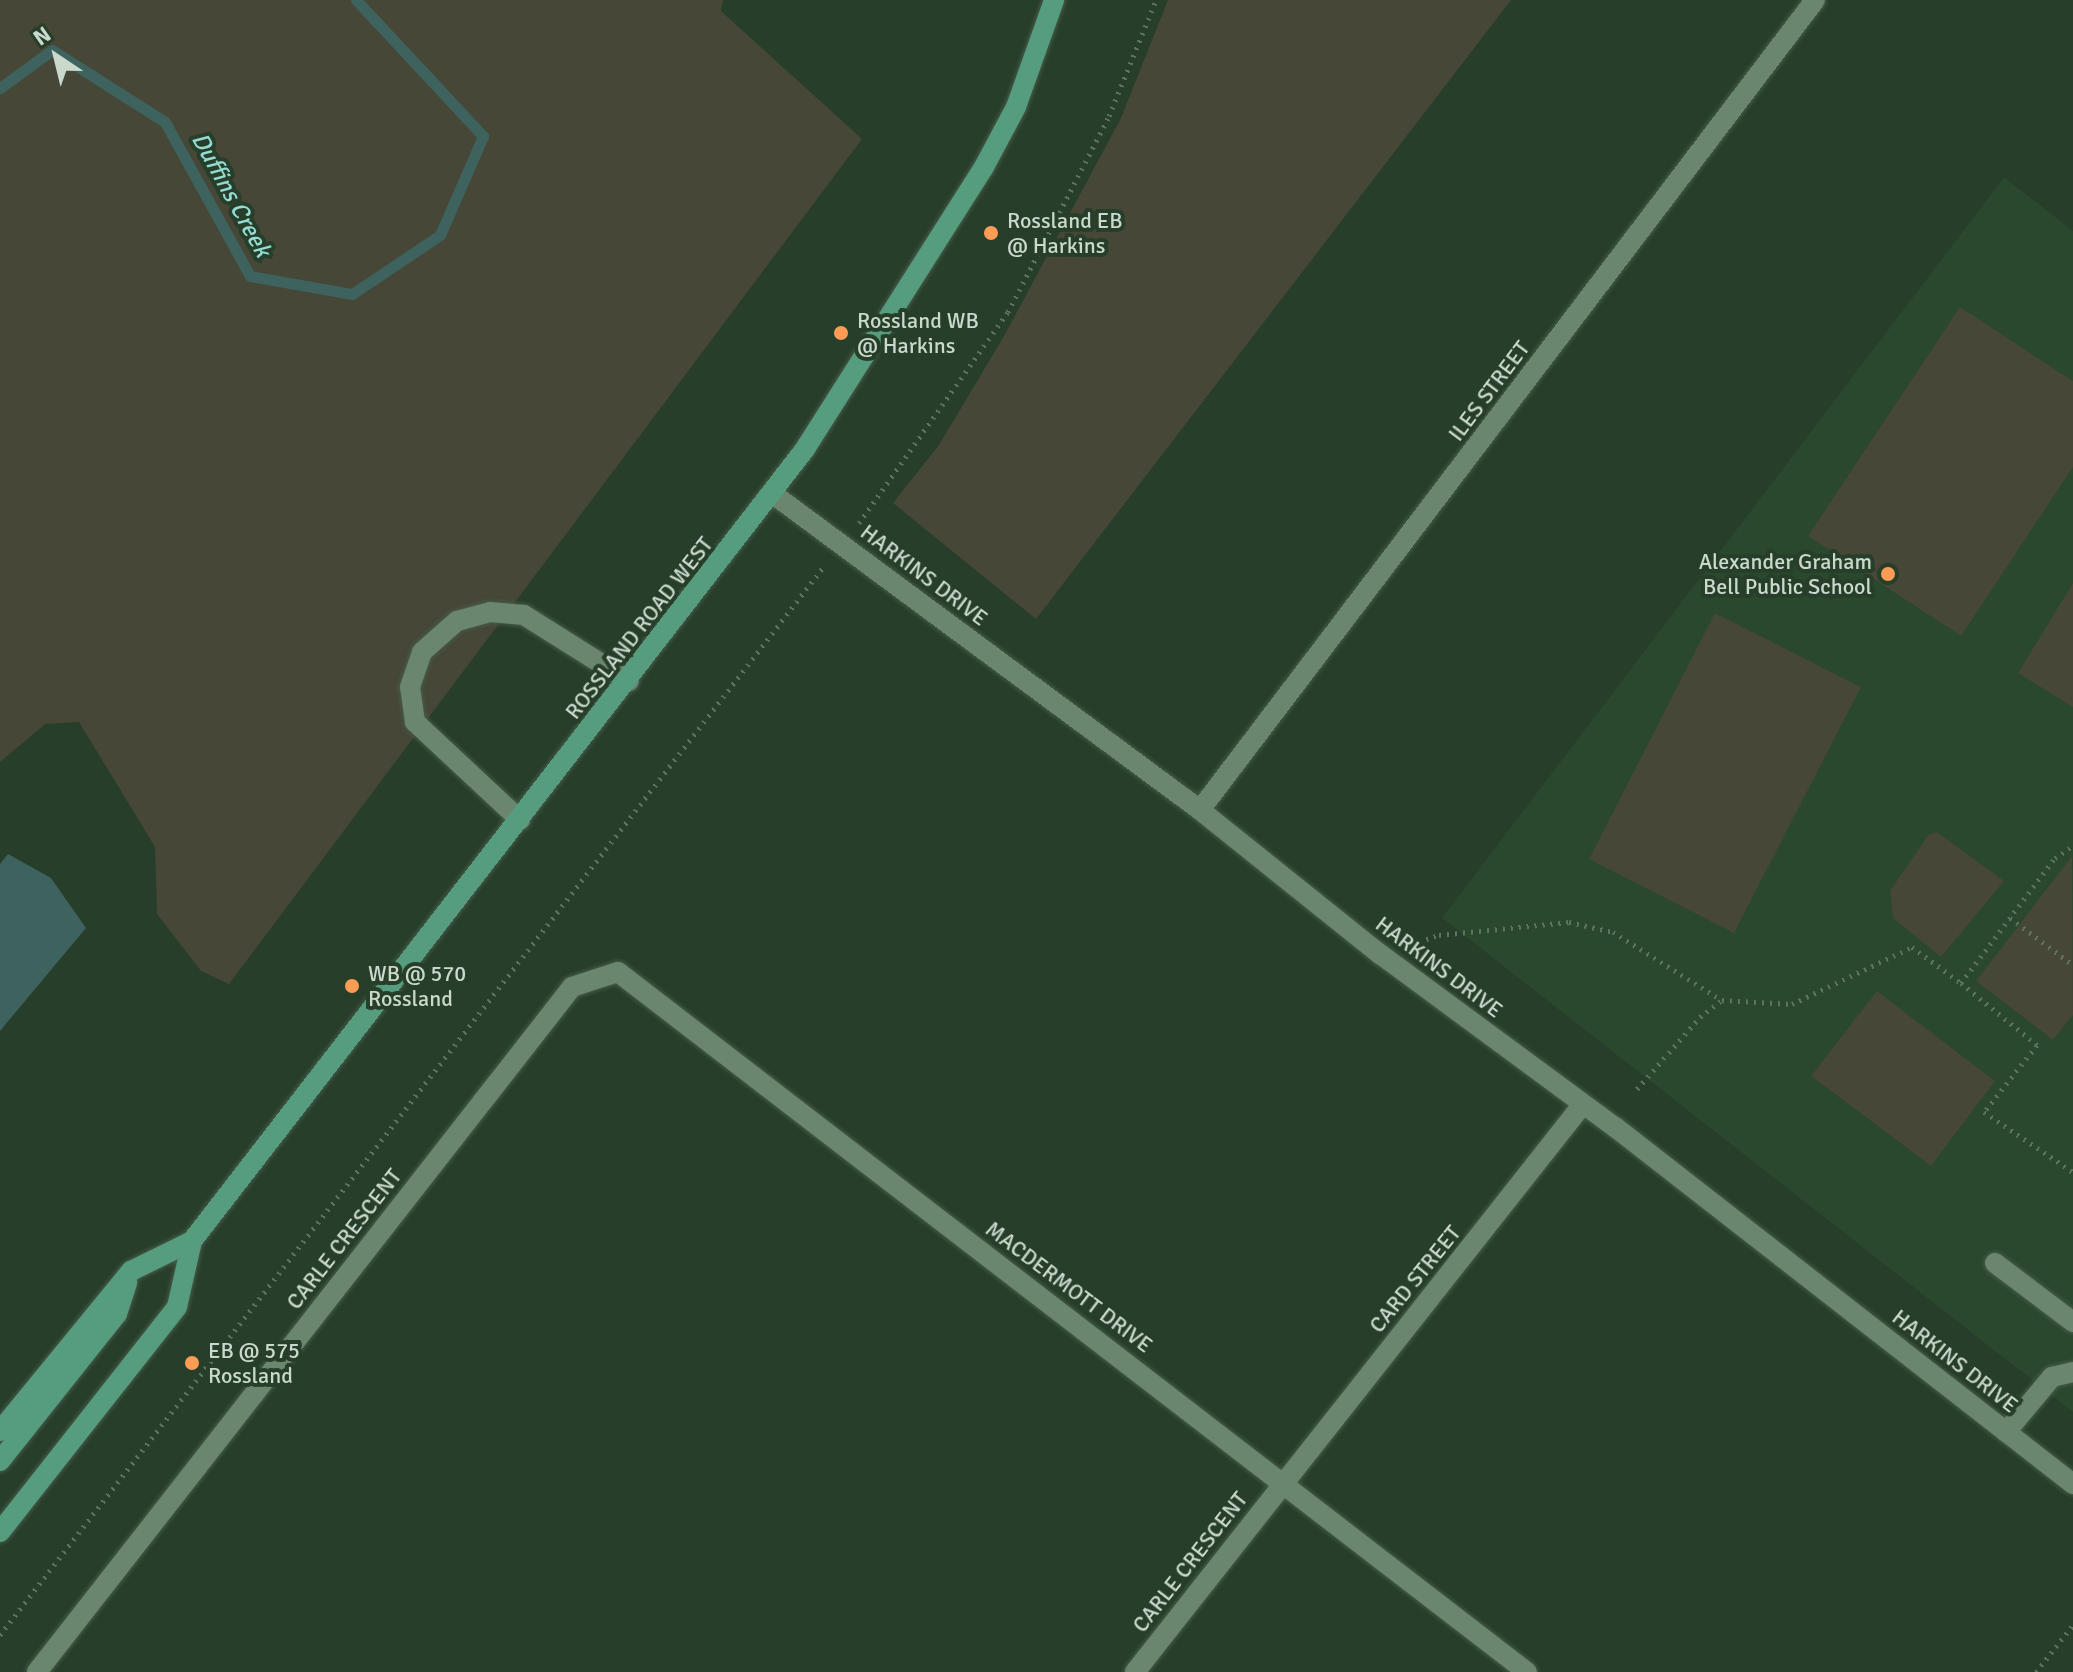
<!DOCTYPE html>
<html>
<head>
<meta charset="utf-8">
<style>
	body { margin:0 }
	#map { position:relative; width:2073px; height:1672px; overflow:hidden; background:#263e2a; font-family:Signika,sans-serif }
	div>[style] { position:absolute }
	.built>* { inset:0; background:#29482e }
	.green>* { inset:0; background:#464736 }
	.water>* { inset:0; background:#3e625e }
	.stream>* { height:11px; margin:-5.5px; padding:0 5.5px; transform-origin:5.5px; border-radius:5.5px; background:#3e625e }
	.path>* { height:5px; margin-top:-2.5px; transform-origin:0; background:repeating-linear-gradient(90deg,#5d7260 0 2px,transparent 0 8px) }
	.roads { filter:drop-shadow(0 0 2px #465b4a) drop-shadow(0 0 2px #465b4a) }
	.minor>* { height:20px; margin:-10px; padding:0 10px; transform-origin:10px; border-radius:10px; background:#6b866e }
	.major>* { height:20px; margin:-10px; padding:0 10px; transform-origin:10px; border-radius:10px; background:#569c7e }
	.dots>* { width:22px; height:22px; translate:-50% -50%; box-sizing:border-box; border:4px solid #263e2a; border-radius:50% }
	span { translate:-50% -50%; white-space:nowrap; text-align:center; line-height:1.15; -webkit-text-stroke:8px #263e2a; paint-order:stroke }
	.poi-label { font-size:22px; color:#cad9cc }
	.left { translate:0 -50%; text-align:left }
	.right { translate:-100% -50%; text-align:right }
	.street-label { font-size:22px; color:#cad9cc }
	.water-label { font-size:24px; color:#94dbd2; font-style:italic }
	.north { position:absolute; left:16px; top:16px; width:80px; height:80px; -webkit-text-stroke:6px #263e2a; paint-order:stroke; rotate:325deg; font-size:22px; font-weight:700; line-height:32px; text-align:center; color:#cad9cc }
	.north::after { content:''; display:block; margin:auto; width:28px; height:36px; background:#cad9cc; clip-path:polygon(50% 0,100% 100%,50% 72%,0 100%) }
</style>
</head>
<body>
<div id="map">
	<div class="built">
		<div style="clip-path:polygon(2004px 177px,2073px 231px,2073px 1412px,1442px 918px)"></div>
	</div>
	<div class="green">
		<div style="clip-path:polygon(0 0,723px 0,721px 11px,862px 139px,229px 984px,201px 971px,157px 914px,155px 847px,79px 722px,45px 724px,0 762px)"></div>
		<div style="clip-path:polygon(1168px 0,1511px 0,1036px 619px,893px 503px,939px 445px,1004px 336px,1121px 118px)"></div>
		<div style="clip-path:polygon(1960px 307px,2073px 381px,2073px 467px,1961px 636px,1808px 536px)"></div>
		<div style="clip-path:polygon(2073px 583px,2073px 707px,2018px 673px)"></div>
		<div style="clip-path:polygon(1715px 613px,1861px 687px,1734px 933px,1589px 859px)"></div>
		<div style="clip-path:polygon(1937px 832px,2004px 881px,1941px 957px,1893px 918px,1890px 891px,1929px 834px)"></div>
		<div style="clip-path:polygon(2072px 856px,2073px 1015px,2053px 1040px,1976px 981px)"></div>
		<div style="clip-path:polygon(1877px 991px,1995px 1081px,1931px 1166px,1811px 1076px)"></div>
	</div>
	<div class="water">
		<div style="clip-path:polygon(8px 854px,51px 878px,86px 928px,0 1031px,0 864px)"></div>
	</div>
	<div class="stream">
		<div style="left:0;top:88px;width:64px;rotate:-36.2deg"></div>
		<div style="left:52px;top:50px;width:134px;rotate:32.5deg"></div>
		<div style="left:165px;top:122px;width:176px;rotate:61.1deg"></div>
		<div style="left:250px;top:276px;width:104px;rotate:10deg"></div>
		<div style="left:352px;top:294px;width:106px;rotate:-33.8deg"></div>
		<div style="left:440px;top:235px;width:108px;rotate:-66.5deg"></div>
		<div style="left:483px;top:136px;width:186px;rotate:-133deg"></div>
	</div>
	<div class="path">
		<div style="left:859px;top:523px;width:258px;rotate:-54.8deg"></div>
		<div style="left:1008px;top:312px;width:220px;rotate:-62.7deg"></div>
		<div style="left:1109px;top:116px;width:125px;rotate:-67.9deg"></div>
		<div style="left:2010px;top:918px;width:79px;rotate:36.7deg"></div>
		<div style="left:1411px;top:944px;width:29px;rotate:-18deg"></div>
		<div style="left:1439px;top:935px;width:131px;rotate:-5.7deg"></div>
		<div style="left:1569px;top:922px;width:45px;rotate:12.8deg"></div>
		<div style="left:1613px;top:932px;width:128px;rotate:32deg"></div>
		<div style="left:1722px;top:1000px;width:70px;rotate:3.3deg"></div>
		<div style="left:1792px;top:1004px;width:133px;rotate:-25.4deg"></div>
		<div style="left:1912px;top:947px;width:61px;rotate:36.3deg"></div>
		<div style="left:1961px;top:983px;width:156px;rotate:-53.1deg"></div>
		<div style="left:2055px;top:858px;width:22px;rotate:-34deg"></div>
		<div style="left:1961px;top:983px;width:98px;rotate:39.2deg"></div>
		<div style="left:2037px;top:1045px;width:85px;rotate:128.3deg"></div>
		<div style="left:1984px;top:1112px;width:107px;rotate:34deg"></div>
		<div style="left:1637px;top:1089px;width:96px;rotate:-48.8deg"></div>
		<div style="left:1700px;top:1017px;width:28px;rotate:-38deg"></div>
		<div style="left:0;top:1635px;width:1351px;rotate:-52.37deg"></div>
		<div style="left:2036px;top:1672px;width:60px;rotate:-51.8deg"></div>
	</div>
	<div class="roads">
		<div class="minor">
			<div style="left:773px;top:494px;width:531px;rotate:36.5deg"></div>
			<div style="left:1200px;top:810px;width:231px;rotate:38.7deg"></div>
			<div style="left:1380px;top:954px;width:292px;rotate:36.4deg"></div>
			<div style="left:1615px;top:1127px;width:581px;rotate:37.94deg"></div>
			<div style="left:1200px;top:810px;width:1017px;rotate:-52.79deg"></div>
			<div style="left:520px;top:820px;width:144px;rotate:-137deg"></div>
			<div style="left:415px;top:722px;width:35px;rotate:-98deg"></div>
			<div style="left:410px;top:687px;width:37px;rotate:-71deg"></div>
			<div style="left:422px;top:652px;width:47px;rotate:-41.5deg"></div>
			<div style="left:457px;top:621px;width:34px;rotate:-15deg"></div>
			<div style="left:490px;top:612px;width:34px;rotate:5deg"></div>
			<div style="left:524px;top:615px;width:124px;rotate:32.2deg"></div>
			<div style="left:1995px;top:1263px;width:98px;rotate:37.1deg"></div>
			<div style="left:2006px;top:1432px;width:72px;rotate:-50.1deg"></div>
			<div style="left:2052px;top:1377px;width:22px;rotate:-13deg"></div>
			<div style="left:37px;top:1672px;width:869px;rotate:-52.01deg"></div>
			<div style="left:572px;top:987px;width:48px;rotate:-18.1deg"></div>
			<div style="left:618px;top:972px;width:1147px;rotate:37.6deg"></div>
			<div style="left:1135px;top:1672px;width:723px;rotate:-51.74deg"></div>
		</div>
		<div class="major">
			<div style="left:0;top:1431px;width:207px;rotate:-50.7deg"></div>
			<div style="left:131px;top:1271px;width:68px;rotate:-26.2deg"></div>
			<div style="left:0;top:1461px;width:188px;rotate:-51.5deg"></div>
			<div style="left:117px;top:1314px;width:33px;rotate:-72deg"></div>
			<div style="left:0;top:1532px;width:286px;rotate:-51.8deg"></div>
			<div style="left:177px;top:1307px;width:68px;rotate:-77.2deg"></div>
			<div style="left:192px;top:1241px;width:1002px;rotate:-52.26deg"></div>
			<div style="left:805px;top:449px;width:334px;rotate:-57.6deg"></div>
			<div style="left:984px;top:167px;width:68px;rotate:-61.9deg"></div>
			<div style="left:1016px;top:107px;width:114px;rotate:-70.4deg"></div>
		</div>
	</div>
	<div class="dots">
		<div style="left:991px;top:233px;background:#fd9d55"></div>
		<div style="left:841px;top:333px;background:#fd9d55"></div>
		<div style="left:1888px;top:574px;background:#fd9d55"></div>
		<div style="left:352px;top:986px;background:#fd9d55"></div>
		<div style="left:192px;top:1363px;background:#fd9d55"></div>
	</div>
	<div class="poi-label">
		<span class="left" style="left:1007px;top:233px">Rossland EB<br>@ Harkins</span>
		<span class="left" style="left:857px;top:333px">Rossland WB<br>@ Harkins</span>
		<span class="right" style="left:1872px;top:574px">Alexander Graham<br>Bell Public School</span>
		<span class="left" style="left:368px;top:986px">WB @ 570<br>Rossland</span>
		<span class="left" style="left:208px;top:1363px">EB @ 575<br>Rossland</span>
	</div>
	<div class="street-label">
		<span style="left:1489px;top:391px;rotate:-53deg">ILES STREET</span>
		<span style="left:924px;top:575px;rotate:37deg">HARKINS DRIVE</span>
		<span style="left:639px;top:628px;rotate:-52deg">ROSSLAND ROAD WEST</span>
		<span style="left:1439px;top:967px;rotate:37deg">HARKINS DRIVE</span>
		<span style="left:344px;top:1239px;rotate:-52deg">CARLE CRESCENT</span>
		<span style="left:1415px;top:1279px;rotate:-51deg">CARD STREET</span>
		<span style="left:1069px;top:1287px;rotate:37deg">MACDERMOTT DRIVE</span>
		<span style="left:1955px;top:1361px;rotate:38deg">HARKINS DRIVE</span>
		<span style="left:1190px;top:1562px;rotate:-52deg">CARLE CRESCENT</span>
	</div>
	<div class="water-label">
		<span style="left:231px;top:195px;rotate:61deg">Duffins Creek</span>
	</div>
	<div class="north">N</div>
</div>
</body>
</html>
